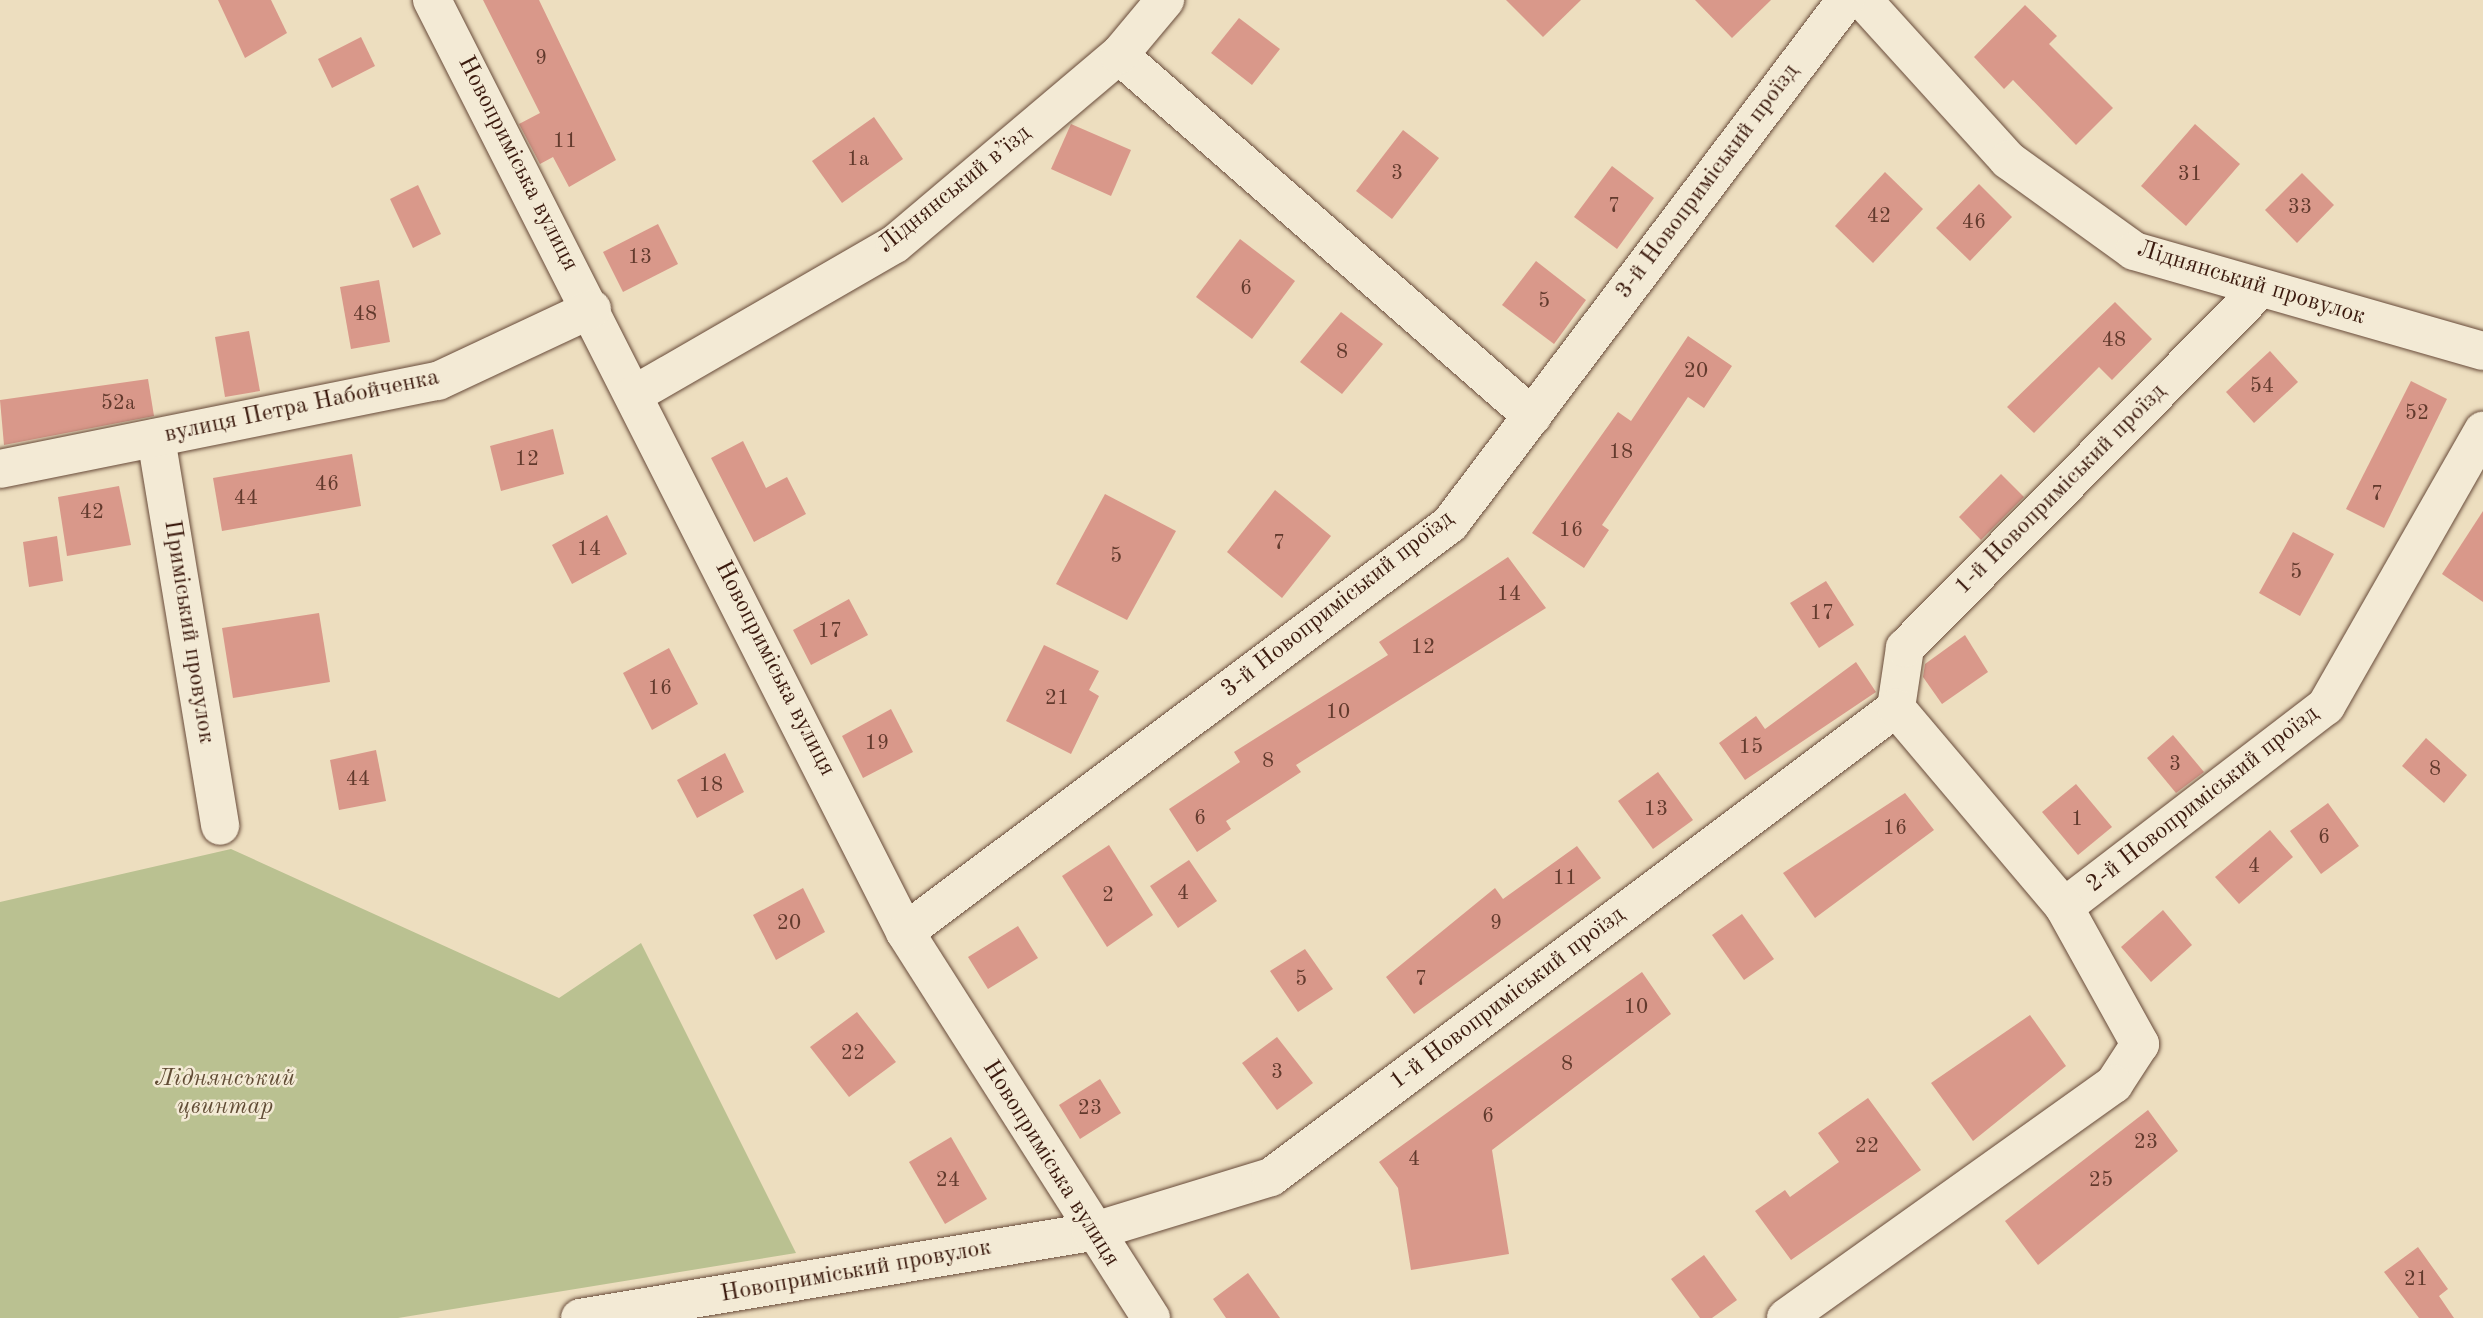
<!DOCTYPE html>
<html>
<head>
<meta charset="utf-8">
<style>
	body { margin:0 }
	#map { position:relative; width:2483px; height:1318px; overflow:hidden; background:#eddebf; font-family:"Old Standard TT",serif }
	div>[style] { position:absolute }
	.green>* { inset:0; background:#bac191 }
	.building>* { inset:0; background:#d9988a }
	.roads { filter:drop-shadow(0 0 2px #684b3a) drop-shadow(0 0 2px #684b3a) }
	.minor>* { height:38px; margin:-19px; padding:0 19px; transform-origin:19px; border-radius:19px; background:#f3ead5 }
	span { translate:-50% -50%; white-space:nowrap; text-align:center; line-height:1.15; -webkit-text-stroke:5px #f3ead5; paint-order:stroke }
	.number-label { font-size:21px; color:#623a2d }
	.number-label span { -webkit-text-stroke-width:0 }
	.street-label { font-size:24px; color:#3b1a0e }
	.park-label { font-size:24px; color:#614c35; font-style:italic }
</style>
</head>
<body>
<div id="map">
	<div class="green">
		<div style="clip-path:polygon(231px 849px,559px 998px,641px 943px,796px 1253px,398px 1318px,0 1318px,0 902px)"></div>
	</div>
	<div class="building">
		<div style="clip-path:polygon(218px 0,271px 0,287px 33px,245px 58px)"></div>
		<div style="clip-path:polygon(483px 0,539px 0,616px 160px,569px 187px,553px 157px,540px 164px,519px 124px,540px 113px)"></div>
		<div style="clip-path:polygon(1506px 0,1581px 0,1543px 37px)"></div>
		<div style="clip-path:polygon(1695px 0,1771px 0,1732px 38px)"></div>
		<div style="clip-path:polygon(2025px 5px,2057px 36px,2049px 44px,2113px 108px,2076px 145px,2013px 80px,2004px 89px,1974px 57px)"></div>
		<div style="clip-path:polygon(1239px 18px,1280px 49px,1252px 85px,1211px 53px)"></div>
		<div style="clip-path:polygon(361px 37px,375px 66px,332px 88px,318px 59px)"></div>
		<div style="clip-path:polygon(874px 117px,903px 159px,842px 203px,812px 161px)"></div>
		<div style="clip-path:polygon(1071px 124px,1131px 150px,1111px 196px,1051px 169px)"></div>
		<div style="clip-path:polygon(2195px 124px,2240px 164px,2186px 226px,2141px 186px)"></div>
		<div style="clip-path:polygon(1403px 130px,1439px 158px,1392px 219px,1356px 191px)"></div>
		<div style="clip-path:polygon(1612px 166px,1654px 198px,1617px 249px,1574px 217px)"></div>
		<div style="clip-path:polygon(1885px 172px,1923px 209px,1873px 263px,1835px 226px)"></div>
		<div style="clip-path:polygon(2302px 173px,2334px 205px,2297px 243px,2265px 210px)"></div>
		<div style="clip-path:polygon(1979px 184px,2012px 217px,1970px 261px,1936px 228px)"></div>
		<div style="clip-path:polygon(418px 185px,441px 234px,413px 248px,390px 199px)"></div>
		<div style="clip-path:polygon(658px 224px,678px 264px,623px 292px,603px 252px)"></div>
		<div style="clip-path:polygon(1240px 239px,1295px 281px,1252px 339px,1196px 297px)"></div>
		<div style="clip-path:polygon(1536px 261px,1586px 300px,1554px 344px,1502px 305px)"></div>
		<div style="clip-path:polygon(379px 280px,390px 342px,351px 349px,340px 287px)"></div>
		<div style="clip-path:polygon(2115px 302px,2152px 339px,2112px 380px,2099px 367px,2034px 433px,2007px 407px)"></div>
		<div style="clip-path:polygon(1341px 312px,1383px 344px,1342px 394px,1300px 362px)"></div>
		<div style="clip-path:polygon(249px 331px,260px 391px,225px 397px,215px 337px)"></div>
		<div style="clip-path:polygon(1688px 336px,1732px 366px,1704px 408px,1688px 397px,1602px 525px,1609px 530px,1584px 568px,1532px 533px,1618px 412px,1631px 421px)"></div>
		<div style="clip-path:polygon(2270px 351px,2298px 382px,2254px 423px,2226px 392px)"></div>
		<div style="clip-path:polygon(148px 379px,154px 416px,4px 445px,0 400px)"></div>
		<div style="clip-path:polygon(2411px 381px,2447px 399px,2384px 528px,2346px 509px)"></div>
		<div style="clip-path:polygon(553px 429px,564px 474px,501px 491px,490px 446px)"></div>
		<div style="clip-path:polygon(743px 441px,766px 488px,787px 477px,806px 514px,754px 542px,711px 458px)"></div>
		<div style="clip-path:polygon(352px 454px,361px 506px,222px 531px,213px 478px)"></div>
		<div style="clip-path:polygon(2001px 474px,2024px 497px,1981px 540px,1959px 517px)"></div>
		<div style="clip-path:polygon(119px 486px,131px 545px,67px 556px,58px 497px)"></div>
		<div style="clip-path:polygon(1275px 490px,1331px 536px,1282px 598px,1227px 552px)"></div>
		<div style="clip-path:polygon(1105px 494px,1176px 531px,1127px 620px,1056px 584px)"></div>
		<div style="clip-path:polygon(2483px 511px,2483px 602px,2442px 574px)"></div>
		<div style="clip-path:polygon(607px 515px,627px 554px,572px 584px,552px 545px)"></div>
		<div style="clip-path:polygon(2293px 532px,2334px 554px,2300px 616px,2259px 593px)"></div>
		<div style="clip-path:polygon(57px 536px,63px 581px,29px 587px,23px 542px)"></div>
		<div style="clip-path:polygon(1508px 557px,1546px 608px,1296px 765px,1301px 772px,1226px 821px,1231px 829px,1197px 852px,1169px 809px,1240px 762px,1234px 752px,1388px 655px,1379px 642px)"></div>
		<div style="clip-path:polygon(1826px 581px,1854px 625px,1819px 648px,1790px 603px)"></div>
		<div style="clip-path:polygon(849px 599px,868px 635px,811px 665px,793px 630px)"></div>
		<div style="clip-path:polygon(319px 613px,330px 682px,233px 698px,222px 628px)"></div>
		<div style="clip-path:polygon(1965px 635px,1988px 672px,1942px 704px,1923px 677px,1925px 664px)"></div>
		<div style="clip-path:polygon(1044px 645px,1099px 671px,1089px 690px,1099px 696px,1071px 754px,1006px 721px)"></div>
		<div style="clip-path:polygon(669px 648px,698px 704px,652px 730px,623px 673px)"></div>
		<div style="clip-path:polygon(1856px 662px,1876px 692px,1745px 780px,1719px 743px,1756px 716px,1765px 729px)"></div>
		<div style="clip-path:polygon(891px 709px,913px 752px,863px 778px,842px 736px)"></div>
		<div style="clip-path:polygon(2173px 735px,2204px 772px,2176px 793px,2147px 758px)"></div>
		<div style="clip-path:polygon(2426px 738px,2467px 775px,2444px 803px,2402px 766px)"></div>
		<div style="clip-path:polygon(376px 750px,386px 801px,339px 810px,330px 760px)"></div>
		<div style="clip-path:polygon(725px 753px,744px 792px,697px 818px,677px 780px)"></div>
		<div style="clip-path:polygon(1658px 772px,1693px 820px,1653px 849px,1618px 801px)"></div>
		<div style="clip-path:polygon(2076px 784px,2112px 827px,2078px 855px,2042px 812px)"></div>
		<div style="clip-path:polygon(1905px 793px,1934px 830px,1815px 918px,1783px 873px)"></div>
		<div style="clip-path:polygon(2328px 803px,2359px 846px,2321px 874px,2290px 831px)"></div>
		<div style="clip-path:polygon(2270px 830px,2293px 857px,2239px 904px,2215px 877px)"></div>
		<div style="clip-path:polygon(1109px 845px,1153px 915px,1107px 947px,1062px 876px)"></div>
		<div style="clip-path:polygon(1577px 846px,1601px 878px,1414px 1014px,1386px 977px,1495px 888px,1503px 899px)"></div>
		<div style="clip-path:polygon(1189px 860px,1217px 901px,1178px 928px,1150px 886px)"></div>
		<div style="clip-path:polygon(803px 888px,825px 932px,776px 960px,753px 915px)"></div>
		<div style="clip-path:polygon(2163px 910px,2192px 945px,2151px 982px,2121px 947px)"></div>
		<div style="clip-path:polygon(1742px 914px,1774px 959px,1744px 980px,1712px 935px)"></div>
		<div style="clip-path:polygon(1018px 926px,1038px 958px,988px 989px,968px 957px)"></div>
		<div style="clip-path:polygon(1305px 949px,1333px 989px,1298px 1012px,1270px 971px)"></div>
		<div style="clip-path:polygon(1642px 972px,1671px 1014px,1492px 1150px,1509px 1254px,1411px 1270px,1398px 1188px,1379px 1162px)"></div>
		<div style="clip-path:polygon(857px 1012px,896px 1062px,849px 1097px,810px 1047px)"></div>
		<div style="clip-path:polygon(2030px 1015px,2066px 1066px,1973px 1141px,1931px 1083px)"></div>
		<div style="clip-path:polygon(1277px 1037px,1313px 1083px,1277px 1110px,1242px 1063px)"></div>
		<div style="clip-path:polygon(1100px 1079px,1121px 1113px,1080px 1139px,1059px 1105px)"></div>
		<div style="clip-path:polygon(1868px 1098px,1921px 1170px,1791px 1260px,1755px 1211px,1785px 1190px,1790px 1197px,1839px 1162px,1818px 1133px)"></div>
		<div style="clip-path:polygon(2148px 1110px,2178px 1151px,2038px 1265px,2005px 1221px)"></div>
		<div style="clip-path:polygon(951px 1137px,987px 1199px,945px 1224px,909px 1162px)"></div>
		<div style="clip-path:polygon(2418px 1247px,2448px 1289px,2439px 1296px,2454px 1318px,2419px 1318px,2384px 1272px)"></div>
		<div style="clip-path:polygon(1704px 1255px,1737px 1300px,1712px 1318px,1700px 1318px,1671px 1279px)"></div>
		<div style="clip-path:polygon(1248px 1273px,1280px 1318px,1226px 1318px,1213px 1299px)"></div>
	</div>
	<div class="roads">
		<div class="minor">
			<div style="left:432px;top:0;width:1045px;rotate:63.09deg"></div>
			<div style="left:905px;top:932px;width:458px;rotate:57.5deg"></div>
			<div style="left:1863px;top:0;width:216px;rotate:47.8deg"></div>
			<div style="left:2008px;top:160px;width:155px;rotate:35.8deg"></div>
			<div style="left:2134px;top:251px;width:363px;rotate:16deg"></div>
			<div style="left:1119px;top:55px;width:549px;rotate:41.16deg"></div>
			<div style="left:635px;top:394px;width:300px;rotate:-30deg"></div>
			<div style="left:895px;top:244px;width:293px;rotate:-40.2deg"></div>
			<div style="left:1119px;top:55px;width:72px;rotate:-50.1deg"></div>
			<div style="left:156px;top:438px;width:393px;rotate:80.6deg"></div>
			<div style="left:0;top:469px;width:447px;rotate:-11.4deg"></div>
			<div style="left:438px;top:381px;width:170px;rotate:-25.1deg"></div>
			<div style="left:1896px;top:708px;width:61px;rotate:-81.5deg"></div>
			<div style="left:1905px;top:648px;width:505px;rotate:-45.32deg"></div>
			<div style="left:2064px;top:907px;width:330px;rotate:-37.5deg"></div>
			<div style="left:2326px;top:706px;width:317px;rotate:-60.3deg"></div>
			<div style="left:905px;top:932px;width:681px;rotate:-36.82deg"></div>
			<div style="left:1450px;top:524px;width:657px;rotate:-52.92deg"></div>
			<div style="left:580px;top:1318px;width:518px;rotate:-9.55deg"></div>
			<div style="left:1091px;top:1232px;width:188px;rotate:-17deg"></div>
			<div style="left:1271px;top:1177px;width:781px;rotate:-36.88deg"></div>
			<div style="left:1896px;top:708px;width:260px;rotate:49.8deg"></div>
			<div style="left:2064px;top:907px;width:157px;rotate:61deg"></div>
			<div style="left:2140px;top:1044px;width:48px;rotate:123deg"></div>
			<div style="left:2114px;top:1084px;width:403px;rotate:144.5deg"></div>
		</div>
	</div>
	<div class="number-label">
		<span style="left:541px;top:59px">9</span>
		<span style="left:565px;top:142px">11</span>
		<span style="left:858px;top:160px">1а</span>
		<span style="left:1397px;top:174px">3</span>
		<span style="left:2190px;top:175px">31</span>
		<span style="left:1614px;top:207px">7</span>
		<span style="left:2300px;top:208px">33</span>
		<span style="left:1879px;top:217px">42</span>
		<span style="left:1974px;top:223px">46</span>
		<span style="left:640px;top:258px">13</span>
		<span style="left:1246px;top:289px">6</span>
		<span style="left:1544px;top:302px">5</span>
		<span style="left:365px;top:315px">48</span>
		<span style="left:2114px;top:341px">48</span>
		<span style="left:1342px;top:353px">8</span>
		<span style="left:1696px;top:372px">20</span>
		<span style="left:2262px;top:387px">54</span>
		<span style="left:118px;top:404px">52а</span>
		<span style="left:2417px;top:414px">52</span>
		<span style="left:1621px;top:453px">18</span>
		<span style="left:527px;top:460px">12</span>
		<span style="left:327px;top:485px">46</span>
		<span style="left:2377px;top:495px">7</span>
		<span style="left:246px;top:499px">44</span>
		<span style="left:92px;top:513px">42</span>
		<span style="left:1571px;top:531px">16</span>
		<span style="left:1279px;top:544px">7</span>
		<span style="left:589px;top:550px">14</span>
		<span style="left:1116px;top:557px">5</span>
		<span style="left:2296px;top:573px">5</span>
		<span style="left:1509px;top:595px">14</span>
		<span style="left:1822px;top:614px">17</span>
		<span style="left:830px;top:632px">17</span>
		<span style="left:1423px;top:648px">12</span>
		<span style="left:660px;top:689px">16</span>
		<span style="left:1057px;top:699px">21</span>
		<span style="left:1338px;top:713px">10</span>
		<span style="left:877px;top:744px">19</span>
		<span style="left:1751px;top:748px">15</span>
		<span style="left:1268px;top:762px">8</span>
		<span style="left:2175px;top:765px">3</span>
		<span style="left:2435px;top:770px">8</span>
		<span style="left:358px;top:780px">44</span>
		<span style="left:711px;top:786px">18</span>
		<span style="left:1656px;top:810px">13</span>
		<span style="left:1200px;top:819px">6</span>
		<span style="left:2077px;top:820px">1</span>
		<span style="left:1895px;top:829px">16</span>
		<span style="left:2324px;top:838px">6</span>
		<span style="left:2254px;top:867px">4</span>
		<span style="left:1565px;top:879px">11</span>
		<span style="left:1183px;top:894px">4</span>
		<span style="left:1108px;top:896px">2</span>
		<span style="left:789px;top:924px">20</span>
		<span style="left:1496px;top:924px">9</span>
		<span style="left:1301px;top:980px">5</span>
		<span style="left:1421px;top:980px">7</span>
		<span style="left:1636px;top:1008px">10</span>
		<span style="left:853px;top:1054px">22</span>
		<span style="left:1567px;top:1065px">8</span>
		<span style="left:1277px;top:1073px">3</span>
		<span style="left:1090px;top:1109px">23</span>
		<span style="left:1488px;top:1117px">6</span>
		<span style="left:2146px;top:1143px">23</span>
		<span style="left:1867px;top:1147px">22</span>
		<span style="left:1414px;top:1160px">4</span>
		<span style="left:948px;top:1181px">24</span>
		<span style="left:2101px;top:1181px">25</span>
		<span style="left:2416px;top:1280px">21</span>
	</div>
	<div class="street-label">
		<span style="left:517px;top:164px;rotate:63deg">Новоприміська вулиця</span>
		<span style="left:1708px;top:182px;rotate:-53deg">3-й Новоприміський проїзд</span>
		<span style="left:955px;top:190px;rotate:-39deg">Ліднянський в’їзд</span>
		<span style="left:2251px;top:284px;rotate:17deg">Ліднянський провулок</span>
		<span style="left:302px;top:407px;rotate:-12deg">вулиця Петра Набойченка</span>
		<span style="left:2061px;top:490px;rotate:-45deg">1-й Новоприміський проїзд</span>
		<span style="left:1338px;top:605px;rotate:-38deg">3-й Новоприміський проїзд</span>
		<span style="left:188px;top:632px;rotate:81deg">Приміський провулок</span>
		<span style="left:774px;top:669px;rotate:63deg">Новоприміська вулиця</span>
		<span style="left:2203px;top:800px;rotate:-38deg">2-й Новоприміський проїзд</span>
		<span style="left:1508px;top:999px;rotate:-37deg">1-й Новоприміський проїзд</span>
		<span style="left:1050px;top:1164px;rotate:58deg">Новоприміська вулиця</span>
		<span style="left:856px;top:1272px;rotate:-10deg">Новоприміський провулок</span>
	</div>
	<div class="park-label">
		<span style="left:225px;top:1094px">Ліднянський<br>цвинтар</span>
	</div>
</div>
</body>
</html>
